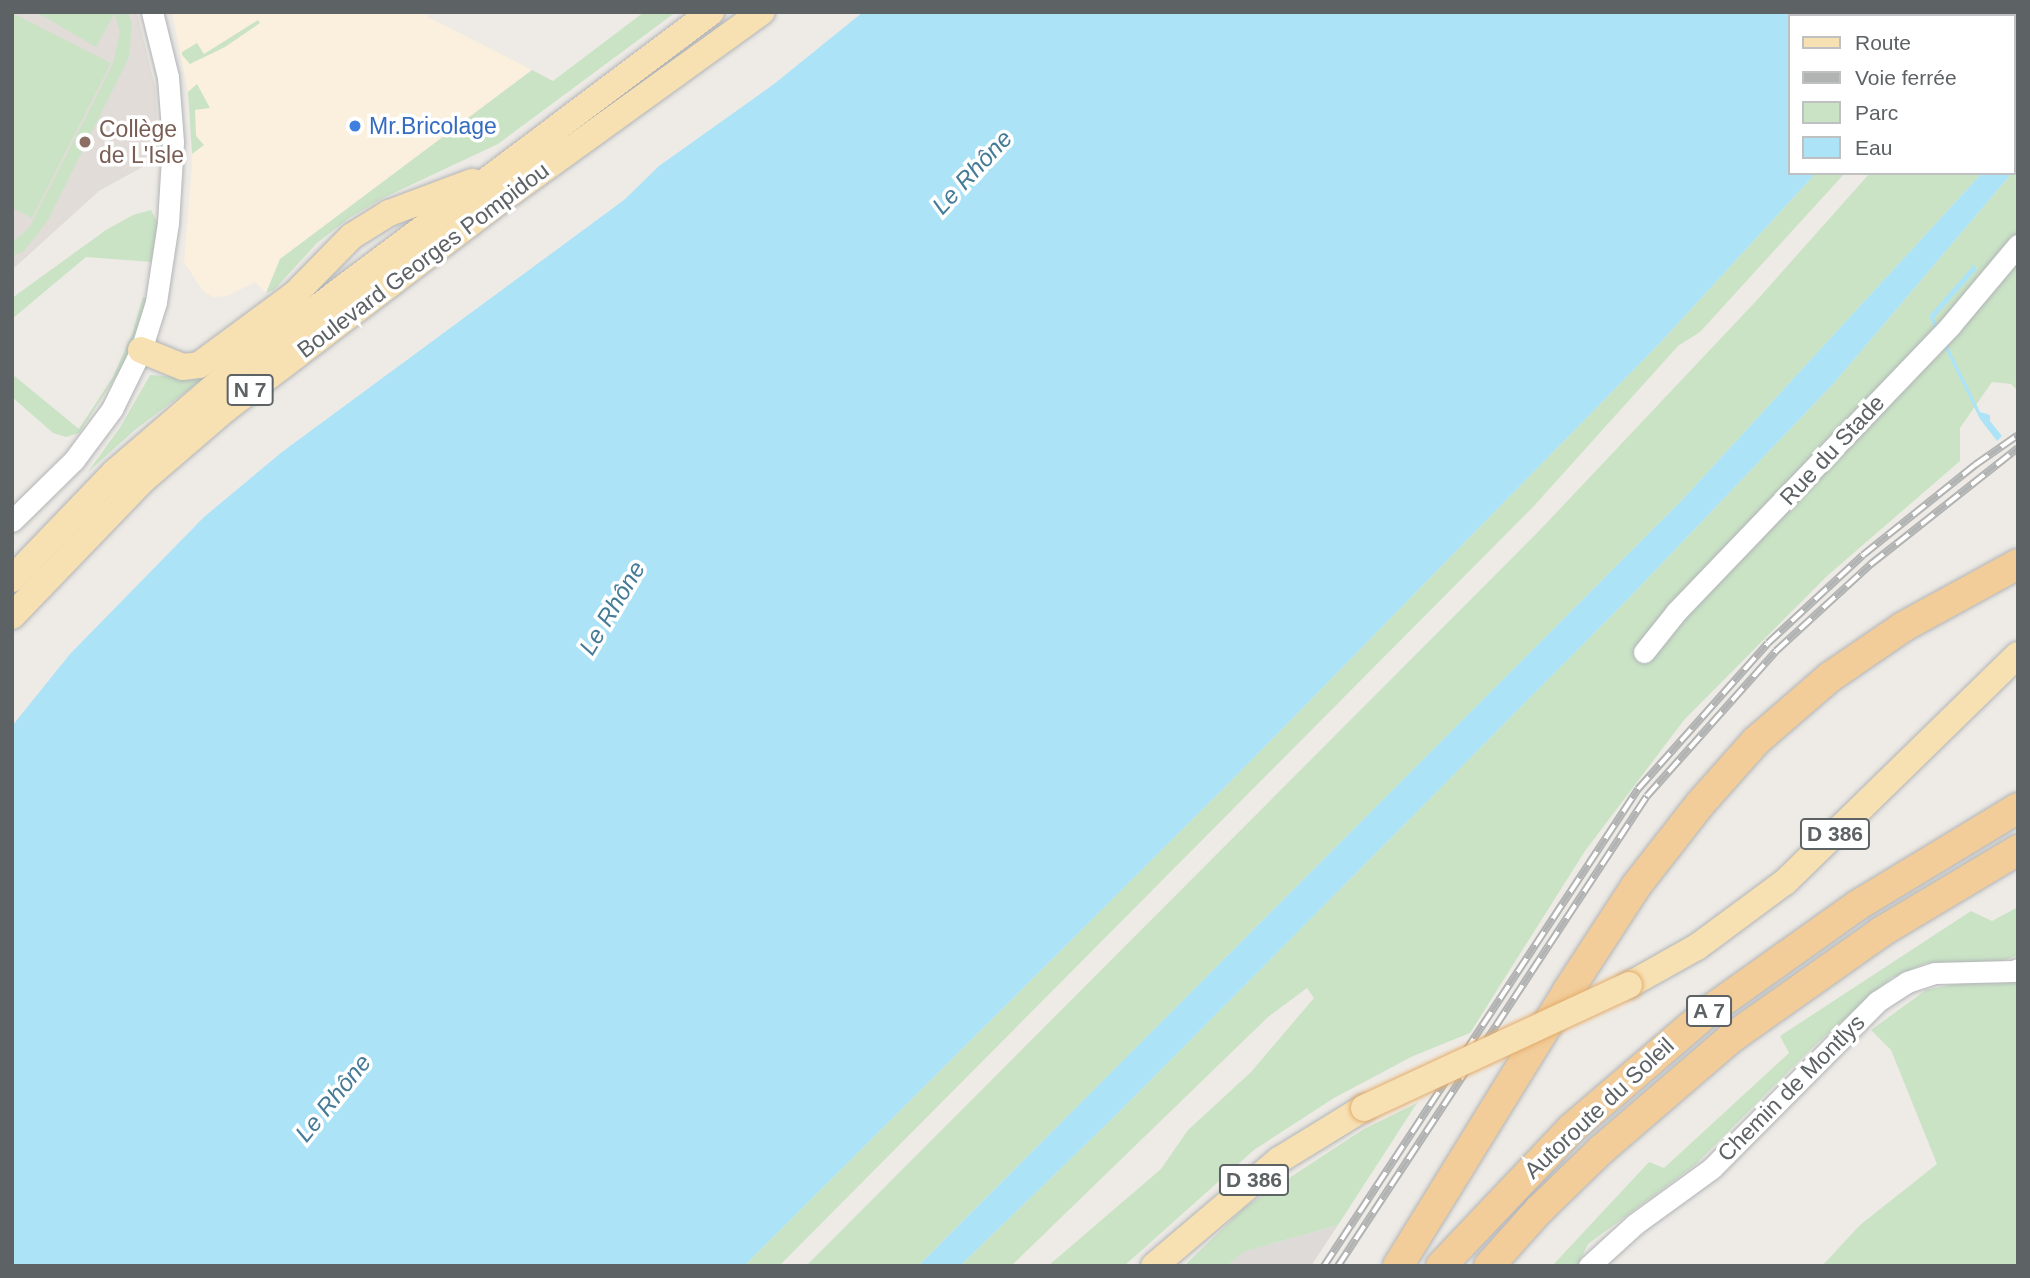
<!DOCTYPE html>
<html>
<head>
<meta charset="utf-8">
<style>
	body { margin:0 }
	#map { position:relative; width:2030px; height:1278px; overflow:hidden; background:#eeebe6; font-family:Arial,sans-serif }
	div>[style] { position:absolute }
	.commercial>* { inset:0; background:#fbefde }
	.industrial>* { inset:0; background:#dddad8 }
	.education>* { inset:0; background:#e1dcd7 }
	.green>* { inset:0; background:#cae3c5 }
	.water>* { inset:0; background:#ade3f7 }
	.roads { filter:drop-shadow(0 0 2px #b1b4b7) drop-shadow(0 0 2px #b1b4b7) }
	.minor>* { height:21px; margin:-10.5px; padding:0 10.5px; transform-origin:10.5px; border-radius:10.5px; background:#fff }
	.major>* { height:26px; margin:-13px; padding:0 13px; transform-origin:13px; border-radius:13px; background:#f7e0b2 }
	.highway>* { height:30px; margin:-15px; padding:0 15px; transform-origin:15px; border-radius:15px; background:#f2cc99 }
	.rail>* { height:8px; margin-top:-4px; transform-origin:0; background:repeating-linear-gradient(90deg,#fff 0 16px,#b2b3b3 0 32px); box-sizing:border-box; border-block:2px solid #b2b3b3 }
	.bridges { filter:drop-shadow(0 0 2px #e3ac6a) drop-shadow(0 0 2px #e3ac6a) }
	.major-bridge>* { height:26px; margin:-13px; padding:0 13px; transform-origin:13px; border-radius:13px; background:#f7e0b2 }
	.dots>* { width:19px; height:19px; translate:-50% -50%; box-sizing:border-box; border:4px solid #fff; border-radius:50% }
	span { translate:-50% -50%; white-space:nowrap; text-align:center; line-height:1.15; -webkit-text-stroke:7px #fff; paint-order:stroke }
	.shield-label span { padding:2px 5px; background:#fff; border:2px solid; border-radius:5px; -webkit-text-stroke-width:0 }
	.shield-label { font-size:21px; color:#5d6265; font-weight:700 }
	.shop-label { font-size:23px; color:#366cbe }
	.left { translate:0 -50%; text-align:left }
	.education-label { font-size:23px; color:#785e54 }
	.street-label { font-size:23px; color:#5d6265 }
	.water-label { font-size:24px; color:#457b97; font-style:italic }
	.frame { position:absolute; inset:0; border:14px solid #5d6265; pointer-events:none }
	.legend { position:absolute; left:1788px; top:14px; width:228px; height:161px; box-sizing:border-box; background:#fff; border:2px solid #bec0c1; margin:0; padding:9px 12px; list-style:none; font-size:21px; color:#5d6265 }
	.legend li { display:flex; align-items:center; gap:14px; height:35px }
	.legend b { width:35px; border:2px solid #bec0c1 }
</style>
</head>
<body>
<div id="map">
	<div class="commercial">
		<div style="clip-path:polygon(172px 12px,428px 12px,428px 17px,532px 70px,280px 259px,266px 293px,255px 282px,227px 296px,213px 297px,203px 291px,184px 262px,192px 166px,191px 126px,188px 92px)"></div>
	</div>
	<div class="industrial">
		<div style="clip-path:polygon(1338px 1225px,1311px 1266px,1227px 1266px,1242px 1252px)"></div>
	</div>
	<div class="education">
		<div style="clip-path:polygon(12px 12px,137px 12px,155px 87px,158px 136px,158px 148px,148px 164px,99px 191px,12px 270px)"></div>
	</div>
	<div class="green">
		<div style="clip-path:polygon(36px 12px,111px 12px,114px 14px,96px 47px)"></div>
		<div style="clip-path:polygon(114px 12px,128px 12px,132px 24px,129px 57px,48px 220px,24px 251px,12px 256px,12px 243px,29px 228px,113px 64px,120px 32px)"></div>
		<div style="clip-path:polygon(644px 12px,676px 12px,498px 144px,383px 198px,349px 218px,317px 243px,274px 290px,266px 293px,280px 259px,532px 70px,553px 81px)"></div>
		<div style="clip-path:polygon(14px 14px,111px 63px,32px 218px,12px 208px)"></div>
		<div style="clip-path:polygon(258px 20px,260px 23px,225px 47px,190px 64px,182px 55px,182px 52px,197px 43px,204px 54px)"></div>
		<div style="clip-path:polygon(197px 84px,210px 108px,195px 110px,196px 136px,204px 145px,192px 154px,188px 92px)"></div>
		<div style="clip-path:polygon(2018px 166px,2018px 391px,2011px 384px,1992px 382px,1960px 428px,1960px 461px,1827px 576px,1684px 720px,1585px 851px,1470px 1033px,1413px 1056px,1334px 1098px,1254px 1150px,1124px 1266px,1048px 1266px,1161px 1169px,1188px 1130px,1251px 1072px,1314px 998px,1307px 988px,1268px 1017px,1011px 1266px,960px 1266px,1116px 1115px,1628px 599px,1834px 383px)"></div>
		<div style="clip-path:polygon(1816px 173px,1845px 173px,1700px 332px,1678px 346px,1533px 507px,779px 1266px,744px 1266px,1229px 783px,1658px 345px)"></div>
		<div style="clip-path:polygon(1870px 173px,1982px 173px,1682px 500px,918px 1266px,806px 1266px,1539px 531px,1757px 300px)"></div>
		<div style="clip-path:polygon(151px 210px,158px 224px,152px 262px,86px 257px,12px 319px,12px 298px,106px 230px,133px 215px)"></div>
		<div style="clip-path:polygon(143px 297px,147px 299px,134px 340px,121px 369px,79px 433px,66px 437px,53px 433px,12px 397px,12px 374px,79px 429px,113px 377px,132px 334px)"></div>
		<div style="clip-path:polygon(244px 348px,136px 429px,88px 472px,121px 426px,150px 375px,179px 377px)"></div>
		<div style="clip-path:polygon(2018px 907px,2018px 955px,2000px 962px,1926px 963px,1891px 978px,1812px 1048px,1695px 1165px,1588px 1244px,1577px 1266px,1552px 1266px,1649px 1162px,1664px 1168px,1789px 1053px,1780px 1036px,1971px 911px,1992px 921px)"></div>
		<div style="clip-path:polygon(2018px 978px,2018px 1266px,1822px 1266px,1860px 1225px,1937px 1164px,1891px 1050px,1871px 1030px,1926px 990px,1960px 983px,2006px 983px)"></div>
		<div style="clip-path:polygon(1417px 1103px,1338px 1225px,1243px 1252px,1227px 1266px,1184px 1266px,1245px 1207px,1364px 1129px)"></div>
	</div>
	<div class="water">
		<div style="clip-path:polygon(863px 12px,1954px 12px,1951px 16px,1790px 16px,1790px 173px,1816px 173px,1658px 345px,1229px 783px,744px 1266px,12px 1266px,12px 726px,70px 654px,204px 517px,282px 452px,624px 200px,659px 166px,774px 84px)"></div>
		<div style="clip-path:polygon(1982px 173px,2012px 173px,1834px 383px,1628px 599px,1116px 1115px,960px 1266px,918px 1266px,1682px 500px)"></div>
		<div style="clip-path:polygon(1971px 263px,1977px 269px,1934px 318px,1980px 412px,1990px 415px,1990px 421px,2002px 436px,1997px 441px,1980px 419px,1929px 316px,1971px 268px)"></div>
	</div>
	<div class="roads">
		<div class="minor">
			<div style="left:12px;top:521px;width:87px;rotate:-44.5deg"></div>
			<div style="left:74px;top:460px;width:64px;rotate:-53.3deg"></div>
			<div style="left:112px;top:409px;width:66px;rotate:-63.8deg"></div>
			<div style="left:141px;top:350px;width:50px;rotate:-72.6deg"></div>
			<div style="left:156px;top:302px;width:80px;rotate:-81.4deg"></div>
			<div style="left:168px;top:223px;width:81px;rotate:-86.5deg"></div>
			<div style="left:173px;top:142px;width:65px;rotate:-94.4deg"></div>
			<div style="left:168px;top:77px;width:67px;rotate:-103.8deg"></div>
			<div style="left:1644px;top:652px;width:51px;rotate:-51.3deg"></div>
			<div style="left:1676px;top:612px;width:396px;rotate:-46.2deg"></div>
			<div style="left:1950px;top:326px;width:106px;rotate:-50deg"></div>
			<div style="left:1589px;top:1266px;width:62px;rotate:-42.4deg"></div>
			<div style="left:1635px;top:1224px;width:95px;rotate:-36deg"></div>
			<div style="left:1712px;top:1168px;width:235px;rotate:-45.2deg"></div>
			<div style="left:1878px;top:1001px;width:35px;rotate:-33deg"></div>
			<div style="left:1907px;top:982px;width:29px;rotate:-18deg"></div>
			<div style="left:1935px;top:973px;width:78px;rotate:-1.5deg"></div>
			<div style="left:2013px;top:971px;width:5px;rotate:-22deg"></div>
		</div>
		<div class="major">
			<div style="left:141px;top:350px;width:45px;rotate:22deg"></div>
			<div style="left:183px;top:367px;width:16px;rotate:-7deg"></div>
			<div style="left:199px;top:365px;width:119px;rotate:-36.5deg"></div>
			<div style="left:295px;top:294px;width:81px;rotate:-45.5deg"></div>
			<div style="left:352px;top:236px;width:44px;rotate:-31.9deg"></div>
			<div style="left:389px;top:213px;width:89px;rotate:-20.5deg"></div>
			<div style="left:12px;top:579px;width:149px;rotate:-46.1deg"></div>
			<div style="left:115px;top:472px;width:150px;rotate:-40.7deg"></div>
			<div style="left:229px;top:374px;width:603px;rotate:-36.91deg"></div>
			<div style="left:12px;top:616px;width:187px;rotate:-46.1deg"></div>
			<div style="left:142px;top:481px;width:112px;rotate:-40.7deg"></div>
			<div style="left:227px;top:408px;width:358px;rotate:-37.2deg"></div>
			<div style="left:512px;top:192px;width:308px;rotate:-35.8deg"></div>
			<div style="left:1629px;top:985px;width:78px;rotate:-29.2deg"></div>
			<div style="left:1697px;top:947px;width:109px;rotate:-36.5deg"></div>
			<div style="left:1785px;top:882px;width:325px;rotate:-44.3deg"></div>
			<div style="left:1154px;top:1266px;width:164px;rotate:-40.3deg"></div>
			<div style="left:1279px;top:1160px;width:100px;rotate:-31.5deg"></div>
		</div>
		<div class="highway">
			<div style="left:1398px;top:1266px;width:322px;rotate:-58.3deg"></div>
			<div style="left:1567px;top:992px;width:126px;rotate:-56.9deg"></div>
			<div style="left:1636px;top:886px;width:104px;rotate:-52deg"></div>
			<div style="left:1700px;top:804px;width:84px;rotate:-48.4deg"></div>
			<div style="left:1756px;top:741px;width:98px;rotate:-40.9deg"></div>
			<div style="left:1830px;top:677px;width:88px;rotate:-34.4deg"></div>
			<div style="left:1903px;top:627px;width:131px;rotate:-28.7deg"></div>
			<div style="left:1441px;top:1266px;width:190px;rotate:-46.5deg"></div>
			<div style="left:1572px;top:1128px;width:177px;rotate:-40.6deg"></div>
			<div style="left:1706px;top:1013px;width:186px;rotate:-35.4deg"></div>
			<div style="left:1858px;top:905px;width:187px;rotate:-31.2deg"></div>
			<div style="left:1489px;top:1266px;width:76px;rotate:-48.2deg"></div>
			<div style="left:1540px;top:1209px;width:86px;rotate:-44.1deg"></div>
			<div style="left:1602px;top:1149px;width:170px;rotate:-40.7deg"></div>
			<div style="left:1731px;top:1038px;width:184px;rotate:-35.2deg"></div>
			<div style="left:1881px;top:932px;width:160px;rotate:-30.9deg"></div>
		</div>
	</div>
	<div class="rail">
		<div style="left:1324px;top:1266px;width:571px;rotate:-56.64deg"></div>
		<div style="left:1638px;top:789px;width:195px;rotate:-48.3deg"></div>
		<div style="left:1768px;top:643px;width:129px;rotate:-42.8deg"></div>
		<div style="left:1863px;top:555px;width:144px;rotate:-38.8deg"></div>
		<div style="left:1975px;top:465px;width:52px;rotate:-34.9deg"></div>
		<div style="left:1338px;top:1266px;width:562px;rotate:-56.68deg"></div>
		<div style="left:1647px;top:796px;width:194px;rotate:-48.3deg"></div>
		<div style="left:1776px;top:651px;width:129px;rotate:-42.5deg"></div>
		<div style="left:1871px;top:564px;width:187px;rotate:-38.3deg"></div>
	</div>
	<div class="bridges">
		<div class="major-bridge">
			<div style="left:1364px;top:1108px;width:292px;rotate:-24.9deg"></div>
		</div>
	</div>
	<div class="dots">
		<div style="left:355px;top:126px;background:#3f7fe0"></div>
		<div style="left:85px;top:142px;background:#8d6e63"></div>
	</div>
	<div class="shield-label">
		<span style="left:250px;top:390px">N 7</span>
		<span style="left:1835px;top:834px">D 386</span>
		<span style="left:1709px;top:1011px">A 7</span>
		<span style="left:1254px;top:1180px">D 386</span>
	</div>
	<div class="shop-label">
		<span class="left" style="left:369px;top:126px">Mr.Bricolage</span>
	</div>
	<div class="education-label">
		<span class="left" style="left:99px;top:142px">Collège<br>de L'Isle</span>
	</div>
	<div class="street-label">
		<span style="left:423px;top:260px;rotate:-37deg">Boulevard Georges Pompidou</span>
		<span style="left:1832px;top:450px;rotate:-47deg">Rue du Stade</span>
		<span style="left:1791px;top:1088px;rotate:-45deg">Chemin de Montlys</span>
		<span style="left:1599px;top:1108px;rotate:-43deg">Autoroute du Soleil</span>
	</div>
	<div class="water-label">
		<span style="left:972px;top:172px;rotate:-47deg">Le Rhône</span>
		<span style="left:612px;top:608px;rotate:-59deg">Le Rhône</span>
		<span style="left:333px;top:1098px;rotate:-51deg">Le Rhône</span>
	</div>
	<div class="frame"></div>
	<ul class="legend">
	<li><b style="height:9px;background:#f7e0b2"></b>Route</li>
	<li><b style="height:9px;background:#b2b3b3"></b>Voie ferrée</li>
	<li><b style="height:19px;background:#cae3c5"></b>Parc</li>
	<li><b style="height:19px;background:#ade3f7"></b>Eau</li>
	</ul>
</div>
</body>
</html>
